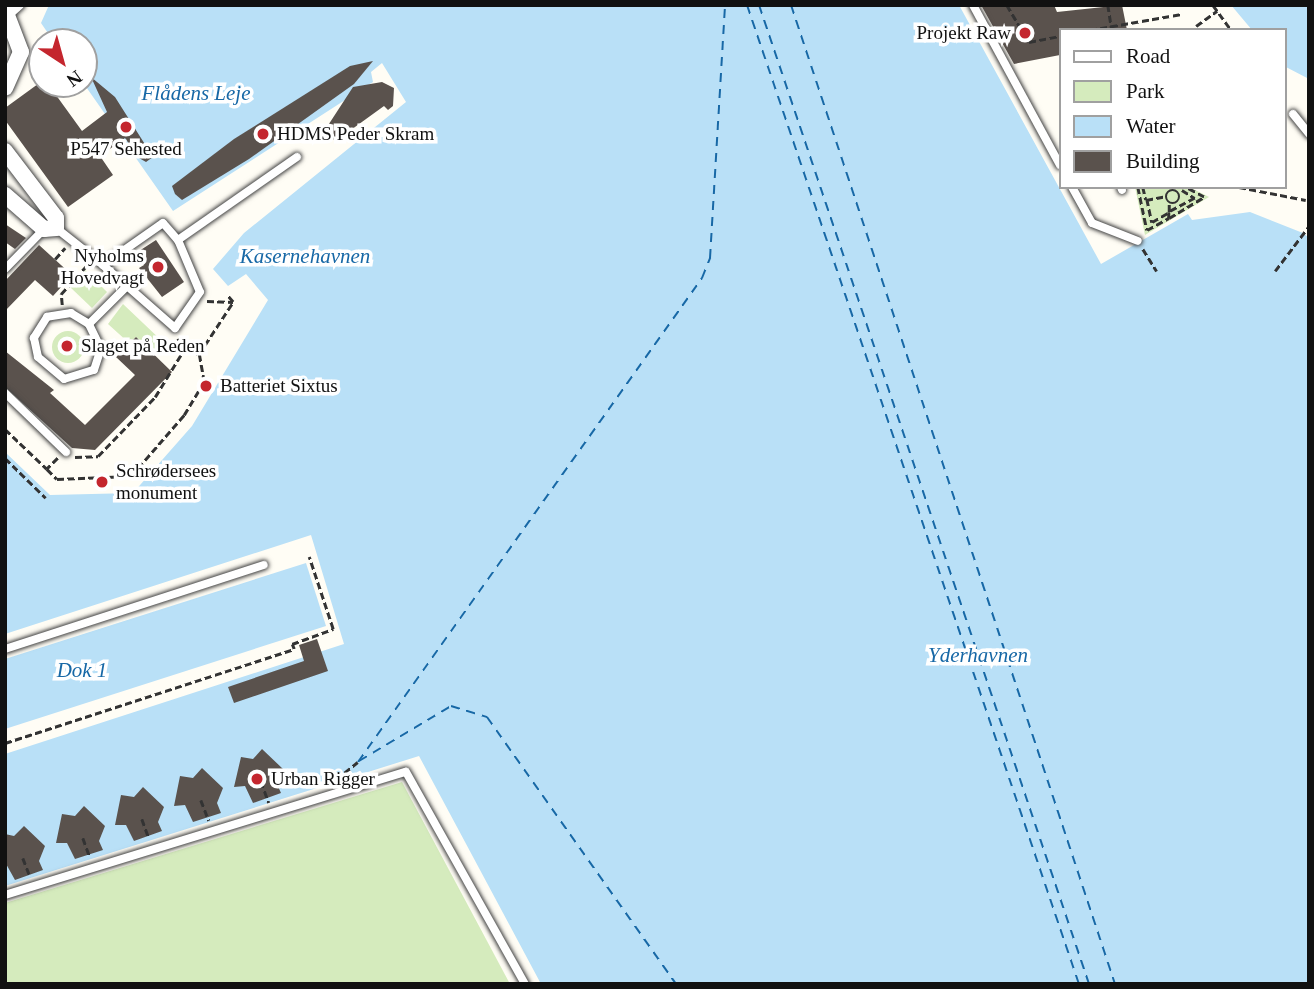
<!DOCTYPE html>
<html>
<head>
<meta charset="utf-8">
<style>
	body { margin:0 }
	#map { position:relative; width:1314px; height:989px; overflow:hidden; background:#fffdf5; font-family:Georgia,serif }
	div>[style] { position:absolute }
	.green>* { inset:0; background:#d5ebbd }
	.round { border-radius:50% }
	.water>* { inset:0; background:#b9e0f7 }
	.ferry>* { height:2px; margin-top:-1px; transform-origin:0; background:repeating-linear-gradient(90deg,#1768a6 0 9px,transparent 0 16px) }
	.building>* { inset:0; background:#5a524d }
	.path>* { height:2.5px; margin-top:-1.25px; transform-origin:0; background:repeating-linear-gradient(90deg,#333 0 7px,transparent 0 10.5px) }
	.path>.ring { margin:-1.25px; padding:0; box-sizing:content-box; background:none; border:2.5px solid #333; border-radius:50% }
	.roads { filter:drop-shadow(0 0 2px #444) drop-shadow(0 0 2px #444) }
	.lane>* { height:8px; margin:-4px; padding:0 4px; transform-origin:4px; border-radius:4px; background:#fff }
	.street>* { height:16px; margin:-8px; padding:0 8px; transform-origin:8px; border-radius:8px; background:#fff }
	.dots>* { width:19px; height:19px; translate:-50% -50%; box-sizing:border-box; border:4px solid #fff; border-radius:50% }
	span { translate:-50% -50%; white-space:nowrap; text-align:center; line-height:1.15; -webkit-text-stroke:7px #fff; paint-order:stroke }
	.poi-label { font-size:19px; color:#111 }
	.right { translate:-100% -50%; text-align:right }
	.left { translate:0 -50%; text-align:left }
	.water-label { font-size:21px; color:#1768a6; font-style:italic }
	.frame { position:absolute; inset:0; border:7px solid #111; pointer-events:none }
	.legend { position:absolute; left:1059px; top:28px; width:228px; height:161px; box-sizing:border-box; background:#fff; border:2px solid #a0a0a0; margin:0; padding:9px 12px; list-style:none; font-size:21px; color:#111 }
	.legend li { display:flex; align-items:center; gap:14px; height:35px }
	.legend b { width:35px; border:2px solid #a0a0a0 }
	.north { position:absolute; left:28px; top:28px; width:70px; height:70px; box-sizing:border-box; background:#fff; border:2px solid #a0a0a0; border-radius:50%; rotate:144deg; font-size:19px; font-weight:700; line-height:28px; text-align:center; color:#111 }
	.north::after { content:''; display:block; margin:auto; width:24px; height:32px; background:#c4262e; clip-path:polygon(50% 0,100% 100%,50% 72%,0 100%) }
</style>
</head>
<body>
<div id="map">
	<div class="green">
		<div style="clip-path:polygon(1135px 187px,1189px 187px,1209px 197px,1145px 235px)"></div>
		<div style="clip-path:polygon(85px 270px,107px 292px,92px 308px,70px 287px)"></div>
		<div style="clip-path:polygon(123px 304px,163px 342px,152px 353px,136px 337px,129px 343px,108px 324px)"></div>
		<div class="round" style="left:52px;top:331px;width:32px;height:32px"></div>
		<div style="clip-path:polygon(402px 782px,510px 984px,5px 984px,5px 903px)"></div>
	</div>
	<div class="water">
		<div style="clip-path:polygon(49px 5px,959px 5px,1101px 264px,1188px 214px,1192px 220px,1250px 212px,1303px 233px,1309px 238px,1309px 984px,541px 984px,419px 756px,5px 886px,5px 754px,344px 644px,311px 535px,5px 634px,5px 452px,50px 495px,133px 493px,192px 426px,268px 300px,246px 274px,228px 286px,213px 269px,244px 233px,406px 102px,382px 63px,371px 72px,373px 82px,173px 211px,84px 84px,84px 42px,54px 42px,41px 23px)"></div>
		<div style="clip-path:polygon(1231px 5px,1309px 5px,1309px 79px,1284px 66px,1284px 30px,1252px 30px)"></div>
		<div style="clip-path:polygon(306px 563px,326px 626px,5px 729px,5px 659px)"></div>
	</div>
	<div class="ferry">
		<div style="left:747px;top:5px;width:1034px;rotate:71.27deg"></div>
		<div style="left:759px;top:5px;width:1033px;rotate:71.37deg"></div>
		<div style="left:791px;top:5px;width:1031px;rotate:71.69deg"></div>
		<div style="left:359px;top:761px;width:107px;rotate:-30.9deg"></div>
		<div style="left:451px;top:706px;width:38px;rotate:17deg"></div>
		<div style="left:487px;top:717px;width:327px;rotate:54.7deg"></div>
		<div style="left:358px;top:762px;width:594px;rotate:-54.6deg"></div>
		<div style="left:702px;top:278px;width:22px;rotate:-68deg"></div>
		<div style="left:710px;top:258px;width:253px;rotate:-86.6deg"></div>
	</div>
	<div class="building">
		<div style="clip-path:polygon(981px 5px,1054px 5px,1057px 12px,1122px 5px,1127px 30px,1060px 30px,1060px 55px,1014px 64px)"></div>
		<div style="clip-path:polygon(373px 61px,354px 84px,249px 159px,182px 200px,175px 194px,172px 186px,234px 139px,350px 66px)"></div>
		<div style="clip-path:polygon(91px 77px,115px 97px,153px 157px,146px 162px,139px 158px,125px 138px,100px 156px,113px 175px,68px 207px,5px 120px,5px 108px,38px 84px,48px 84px,82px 131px,107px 112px)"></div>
		<div style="clip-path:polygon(382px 82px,394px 88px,393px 106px,388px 110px,384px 106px,337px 140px,326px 138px,325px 130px,353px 87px)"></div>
		<div style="clip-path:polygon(5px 224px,26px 238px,15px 249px,5px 242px)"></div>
		<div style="clip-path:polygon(156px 240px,184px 282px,162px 297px,139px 268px,144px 265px,136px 253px)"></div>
		<div style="clip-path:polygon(39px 245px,72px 275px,53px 296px,35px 280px,5px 311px,5px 281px)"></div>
		<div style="clip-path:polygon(136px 337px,172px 372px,95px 450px,72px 448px,5px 387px,5px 351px,54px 390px,50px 393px,85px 425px,135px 375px,116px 357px)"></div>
		<div style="clip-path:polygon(317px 639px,328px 671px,234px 703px,228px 687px,304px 661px,299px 645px)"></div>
		<div style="clip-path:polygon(262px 749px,283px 769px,277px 784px,281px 793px,253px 803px,245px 786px,234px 787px,241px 757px,253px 759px)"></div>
		<div style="clip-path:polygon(202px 768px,223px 788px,217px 803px,221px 813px,193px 822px,185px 805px,174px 806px,180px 776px,193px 778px)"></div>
		<div style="clip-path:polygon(143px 787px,164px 807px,158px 822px,162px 831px,134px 841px,126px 825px,115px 825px,121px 795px,134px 797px)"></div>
		<div style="clip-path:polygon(84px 806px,105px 826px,99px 841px,103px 850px,75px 859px,67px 843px,56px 843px,62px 814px,75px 816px)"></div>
		<div style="clip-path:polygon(24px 826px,45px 846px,39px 861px,43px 870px,15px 880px,5px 862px,5px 834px,14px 836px)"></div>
	</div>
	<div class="path">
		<div style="left:1007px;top:5px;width:43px;rotate:59.3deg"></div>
		<div style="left:1029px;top:42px;width:32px;rotate:-11deg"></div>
		<div style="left:1108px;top:5px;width:25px;rotate:81deg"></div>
		<div style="left:1213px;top:5px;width:31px;rotate:54deg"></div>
		<div style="left:1196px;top:26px;width:26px;rotate:-36deg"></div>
		<div style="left:1090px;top:30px;width:93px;rotate:-9.9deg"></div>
		<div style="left:1138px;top:187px;width:44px;rotate:78.2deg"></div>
		<div style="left:1147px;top:230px;width:25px;rotate:-29deg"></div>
		<div style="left:1143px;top:187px;width:13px;rotate:77deg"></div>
		<div style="left:1146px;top:200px;width:20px;rotate:-11deg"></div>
		<div style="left:1239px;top:187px;width:68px;rotate:11deg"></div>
		<div style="left:1182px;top:190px;width:15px;rotate:32deg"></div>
		<div style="left:1195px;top:198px;width:30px;rotate:152deg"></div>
		<div style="left:1169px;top:212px;width:6px;rotate:90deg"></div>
		<div style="left:1169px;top:218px;width:41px;rotate:-31deg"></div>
		<div style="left:1204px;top:197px;width:21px;rotate:-152deg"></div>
		<div class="ring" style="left:1166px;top:190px;width:11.5px;height:11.5px"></div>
		<div style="left:1147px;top:199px;width:24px;rotate:78deg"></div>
		<div style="left:1152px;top:222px;width:20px;rotate:-30deg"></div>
		<div style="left:1169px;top:212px;width:9px;rotate:-90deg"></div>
		<div style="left:1308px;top:235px;width:1px;rotate:-45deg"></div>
		<div style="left:1143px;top:249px;width:26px;rotate:58deg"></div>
		<div style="left:55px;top:259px;width:15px;rotate:-48deg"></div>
		<div style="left:1275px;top:271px;width:56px;rotate:-52.9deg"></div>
		<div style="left:207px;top:301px;width:26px;rotate:2deg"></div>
		<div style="left:233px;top:302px;width:9px;rotate:-131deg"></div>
		<div style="left:62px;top:305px;width:11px;rotate:-95deg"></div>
		<div style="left:61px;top:294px;width:39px;rotate:-48deg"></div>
		<div style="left:178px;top:339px;width:25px;rotate:37deg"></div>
		<div style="left:5px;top:429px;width:58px;rotate:43.6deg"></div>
		<div style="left:75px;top:457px;width:23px;rotate:-2deg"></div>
		<div style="left:98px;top:456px;width:82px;rotate:-46deg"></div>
		<div style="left:155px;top:397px;width:52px;rotate:-58.5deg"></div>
		<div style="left:182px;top:353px;width:15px;rotate:-106deg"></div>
		<div style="left:5px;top:458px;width:57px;rotate:44.3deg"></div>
		<div style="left:58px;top:458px;width:16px;rotate:135deg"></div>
		<div style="left:47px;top:469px;width:14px;rotate:45deg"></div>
		<div style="left:57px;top:479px;width:74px;rotate:-2.3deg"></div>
		<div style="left:131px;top:476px;width:81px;rotate:-49deg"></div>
		<div style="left:184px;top:415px;width:39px;rotate:-59deg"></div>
		<div style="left:204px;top:382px;width:28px;rotate:-100deg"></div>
		<div style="left:199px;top:354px;width:62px;rotate:-56.8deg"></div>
		<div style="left:5px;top:743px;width:304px;rotate:-18deg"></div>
		<div style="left:294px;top:649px;width:5px;rotate:-112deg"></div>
		<div style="left:292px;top:644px;width:44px;rotate:-20.1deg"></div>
		<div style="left:333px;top:629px;width:76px;rotate:-108.4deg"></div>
		<div style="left:261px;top:781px;width:23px;rotate:70deg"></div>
		<div style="left:328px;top:786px;width:38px;rotate:-39deg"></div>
		<div style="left:201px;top:800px;width:22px;rotate:69deg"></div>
		<div style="left:142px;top:819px;width:20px;rotate:70deg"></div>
		<div style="left:83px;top:838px;width:20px;rotate:70deg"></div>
		<div style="left:23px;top:858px;width:19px;rotate:69deg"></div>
	</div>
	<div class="roads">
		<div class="lane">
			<div style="left:973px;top:5px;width:182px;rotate:61.5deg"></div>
			<div style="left:9px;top:15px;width:15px;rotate:-42deg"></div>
			<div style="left:1293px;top:114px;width:26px;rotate:51deg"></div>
			<div style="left:1072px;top:187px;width:41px;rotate:60.9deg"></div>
			<div style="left:1092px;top:223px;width:49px;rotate:21.4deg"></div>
			<div style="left:1121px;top:187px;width:3px;rotate:72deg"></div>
			<div style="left:56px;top:228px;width:60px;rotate:38.2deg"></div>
			<div style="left:103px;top:265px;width:73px;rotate:-35deg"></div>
			<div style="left:163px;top:223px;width:23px;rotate:49deg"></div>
			<div style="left:178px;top:240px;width:56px;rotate:67.1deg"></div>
			<div style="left:200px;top:292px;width:44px;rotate:124.8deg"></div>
			<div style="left:175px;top:328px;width:64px;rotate:-138.8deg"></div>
			<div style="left:178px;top:240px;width:145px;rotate:-34.9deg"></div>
			<div style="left:5px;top:269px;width:56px;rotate:-45.7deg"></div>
			<div style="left:89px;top:324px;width:21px;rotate:-149deg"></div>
			<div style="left:71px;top:313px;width:24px;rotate:171deg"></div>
			<div style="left:47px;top:317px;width:25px;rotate:122deg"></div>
			<div style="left:34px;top:338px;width:19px;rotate:78deg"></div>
			<div style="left:38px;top:357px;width:34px;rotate:40deg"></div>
			<div style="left:64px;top:379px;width:31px;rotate:-17deg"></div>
			<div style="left:94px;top:370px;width:22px;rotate:-72deg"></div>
			<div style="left:101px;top:349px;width:28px;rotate:-116deg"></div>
			<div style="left:89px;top:324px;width:54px;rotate:-45deg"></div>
			<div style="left:127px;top:286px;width:32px;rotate:-139deg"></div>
			<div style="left:5px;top:393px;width:85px;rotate:44deg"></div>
			<div style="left:5px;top:649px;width:272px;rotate:-18deg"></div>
			<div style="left:5px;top:895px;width:419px;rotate:-17.1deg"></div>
			<div style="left:406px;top:772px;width:243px;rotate:60.7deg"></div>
		</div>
		<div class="street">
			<div style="left:5px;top:10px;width:45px;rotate:69.1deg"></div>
			<div style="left:21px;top:52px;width:39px;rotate:114deg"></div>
			<div style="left:5px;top:151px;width:84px;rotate:52.7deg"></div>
			<div style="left:56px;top:218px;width:10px;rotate:90deg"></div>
			<div style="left:56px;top:228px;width:12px;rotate:175deg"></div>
			<div style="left:44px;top:229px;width:52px;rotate:-138.9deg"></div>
		</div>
	</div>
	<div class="dots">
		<div style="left:1025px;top:33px;background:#c4262e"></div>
		<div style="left:126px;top:127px;background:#c4262e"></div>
		<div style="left:263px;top:134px;background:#c4262e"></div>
		<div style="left:158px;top:267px;background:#c4262e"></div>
		<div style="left:67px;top:346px;background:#c4262e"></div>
		<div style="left:206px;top:386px;background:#c4262e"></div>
		<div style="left:102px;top:482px;background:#c4262e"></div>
		<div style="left:257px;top:779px;background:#c4262e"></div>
	</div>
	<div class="poi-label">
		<span class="right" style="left:1011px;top:33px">Projekt Raw</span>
		<span class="left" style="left:277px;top:134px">HDMS Peder Skram</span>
		<span style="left:126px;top:149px">P547 Sehested</span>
		<span class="right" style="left:144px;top:267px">Nyholms<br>Hovedvagt</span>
		<span class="left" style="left:81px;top:346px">Slaget på Reden</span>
		<span class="left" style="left:220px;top:386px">Batteriet Sixtus</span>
		<span class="left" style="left:116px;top:482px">Schrødersees<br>monument</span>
		<span class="left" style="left:271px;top:779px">Urban Rigger</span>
	</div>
	<div class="water-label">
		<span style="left:196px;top:93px">Flådens Leje</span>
		<span style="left:305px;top:256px">Kasernehavnen</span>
		<span style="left:978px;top:655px">Yderhavnen</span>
		<span style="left:82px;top:670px">Dok 1</span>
	</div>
	<div class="frame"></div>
	<ul class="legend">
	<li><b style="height:9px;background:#fff"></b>Road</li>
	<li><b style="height:19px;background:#d5ebbd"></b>Park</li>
	<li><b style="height:19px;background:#b9e0f7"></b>Water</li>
	<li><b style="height:19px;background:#5a524d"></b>Building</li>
	</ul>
	<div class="north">N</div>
</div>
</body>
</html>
